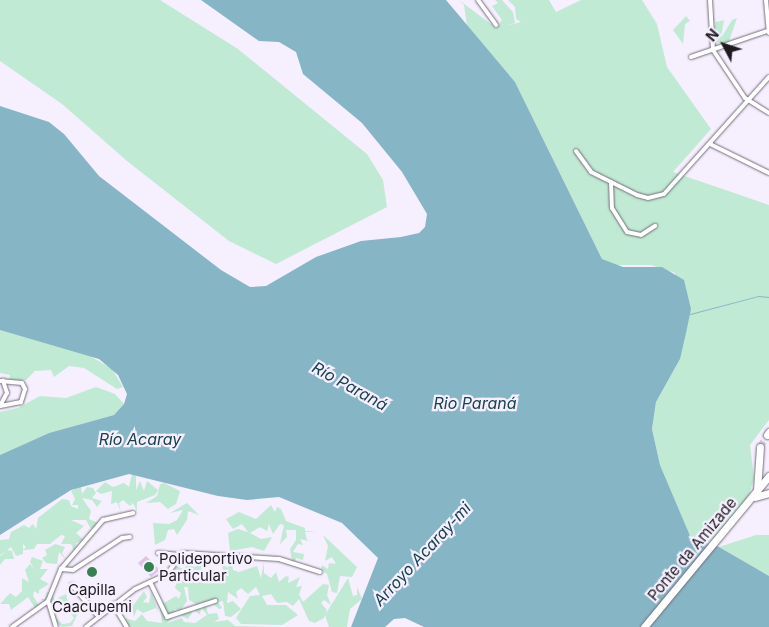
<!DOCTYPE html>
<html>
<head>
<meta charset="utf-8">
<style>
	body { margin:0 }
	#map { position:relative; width:769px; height:627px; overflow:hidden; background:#f6effe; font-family:Inter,sans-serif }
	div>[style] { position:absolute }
	.green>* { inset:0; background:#c0ead4 }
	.water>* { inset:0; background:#86b6c6 }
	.stream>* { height:1px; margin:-0.5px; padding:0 0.5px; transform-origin:0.5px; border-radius:0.5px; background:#86b6c6 }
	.building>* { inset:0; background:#e0c4e6 }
	.trunk-tunnel>* { height:7px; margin-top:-3.5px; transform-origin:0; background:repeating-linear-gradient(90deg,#d5cfdd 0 7px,transparent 0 10.5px) }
	.roads { filter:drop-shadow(0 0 1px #736d7a) drop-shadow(0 0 1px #736d7a) }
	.minor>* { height:4px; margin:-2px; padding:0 2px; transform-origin:2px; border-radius:2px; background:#fff }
	.trunk>* { height:7px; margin:-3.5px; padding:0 3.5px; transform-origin:3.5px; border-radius:3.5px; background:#fff }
	.dots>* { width:14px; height:14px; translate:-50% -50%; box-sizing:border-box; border:2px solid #f6effe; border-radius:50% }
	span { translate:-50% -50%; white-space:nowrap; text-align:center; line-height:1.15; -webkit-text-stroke:4.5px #f6effe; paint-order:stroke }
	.street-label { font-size:15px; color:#1d1b20 }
	.poi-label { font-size:15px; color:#1d1b20 }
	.left { translate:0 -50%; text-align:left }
	.water-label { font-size:16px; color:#17424e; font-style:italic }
	.north { position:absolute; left:699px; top:20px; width:50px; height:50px; -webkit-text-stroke:4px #f6effe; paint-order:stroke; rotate:310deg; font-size:14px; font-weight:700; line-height:20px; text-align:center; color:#1d1b20 }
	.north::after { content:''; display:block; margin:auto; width:18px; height:22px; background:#1d1b20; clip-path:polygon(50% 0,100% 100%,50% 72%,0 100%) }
</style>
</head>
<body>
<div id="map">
	<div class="green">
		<div style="clip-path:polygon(0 0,160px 0,238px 49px,367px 154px,383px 180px,387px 207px,276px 264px,229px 241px,127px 161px,62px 104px,0 61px)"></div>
		<div style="clip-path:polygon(459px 0,496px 28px,502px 20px,492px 6px,498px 3px,495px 0,502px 0,513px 12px,515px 23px,506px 26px,521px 22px,516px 19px,515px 7px,508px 0,549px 0,556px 12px,581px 0,642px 0,657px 24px,667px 67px,711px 129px,673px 172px,769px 205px,769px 420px,750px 445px,754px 478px,749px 496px,709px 544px,691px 538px,660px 465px,652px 429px,656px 402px,680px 359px,675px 273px,651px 265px,612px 265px,602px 259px,515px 82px,467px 26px,464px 5px)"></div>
		<div style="clip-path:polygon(686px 16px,690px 21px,685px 24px,683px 44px,673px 30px)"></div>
		<div style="clip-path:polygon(737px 18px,728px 44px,712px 42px,716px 22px,724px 20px,721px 38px,732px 20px)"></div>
		<div style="clip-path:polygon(0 330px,85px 353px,112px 369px,123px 387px,117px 389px,84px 368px,69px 366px,54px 377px,51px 370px,35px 371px,26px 380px,9px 382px,10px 375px,0 373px)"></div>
		<div style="clip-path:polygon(96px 387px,115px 394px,124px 404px,114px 415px,49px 433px,0 455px,0 412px,18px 408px,40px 396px,66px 398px)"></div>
		<div style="clip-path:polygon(132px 474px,136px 476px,136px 490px,140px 481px,144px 491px,147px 481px,158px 490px,155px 495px,137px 502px,137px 511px,133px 503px,130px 506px,123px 500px,119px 503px,121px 512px,117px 502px,111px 504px,112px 491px,101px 494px,96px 491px,105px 482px,113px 487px,124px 483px,129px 487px)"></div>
		<div style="clip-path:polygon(164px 483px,180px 491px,176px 504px,168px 509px,160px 502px,146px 503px,157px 496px,160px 484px)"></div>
		<div style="clip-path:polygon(81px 486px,82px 494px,87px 487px,93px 488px,96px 493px,92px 498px,102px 501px,97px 507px,92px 500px,82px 498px,91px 511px,89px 519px,98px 523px,91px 529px,86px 520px,71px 520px,84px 526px,76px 533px,84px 540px,76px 543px,75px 553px,71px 544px,61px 544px,65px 536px,61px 535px,50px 544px,37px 544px,34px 549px,23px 550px,26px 547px,23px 544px,23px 554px,16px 556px,11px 547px,7px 550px,12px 551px,14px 559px,5px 559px,0 565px,0 556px,7px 551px,0 555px,0 540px,9px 539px,11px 532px,24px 525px,29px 528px,33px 524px,36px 529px,38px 518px,62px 499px,69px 500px,71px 506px,78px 509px,78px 505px,72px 505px,75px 499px,71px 491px)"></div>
		<div style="clip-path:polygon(187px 503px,199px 515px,188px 511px,187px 520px,177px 535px,174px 529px,168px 530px,165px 540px,155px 545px,153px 523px,169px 524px,177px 520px,183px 510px,170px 513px)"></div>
		<div style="clip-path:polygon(271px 505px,275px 512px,277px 507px,281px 509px,286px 521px,305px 528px,305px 531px,316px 531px,305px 532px,307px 540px,313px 542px,300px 539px,303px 545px,298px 544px,293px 552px,304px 554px,303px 560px,296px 558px,295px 563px,292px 561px,290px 549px,296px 540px,296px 530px,286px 530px,287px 537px,280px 544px,284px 525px,280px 524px,273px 534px,269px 524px,267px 531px,260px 527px,250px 533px,261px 539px,272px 537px,264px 551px,252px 547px,230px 551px,228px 533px,238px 529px,248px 532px,242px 524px,233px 529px,226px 519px,239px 512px,256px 519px)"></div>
		<div style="clip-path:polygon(323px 535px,357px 567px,352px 577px,340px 576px,337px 593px,332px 592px,327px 574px,321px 570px,322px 565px,328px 569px,329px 563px,336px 564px,332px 557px,325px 561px,328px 546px)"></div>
		<div style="clip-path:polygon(756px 535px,769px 535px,769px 576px,719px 547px)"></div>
		<div style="clip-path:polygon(55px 544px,65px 547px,62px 553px,66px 560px,59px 552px,57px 564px,46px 563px,42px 558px,47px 555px,45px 550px)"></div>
		<div style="clip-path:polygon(evenodd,230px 556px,239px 557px,231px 559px,233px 570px,239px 572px,257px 566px,261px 578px,264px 562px,264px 573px,271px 578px,276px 572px,279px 582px,286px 576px,289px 577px,288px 583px,300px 577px,296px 587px,302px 586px,299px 594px,303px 602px,323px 584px,329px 585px,327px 595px,331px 605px,324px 600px,321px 603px,327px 610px,324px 618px,315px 623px,309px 621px,299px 599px,293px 606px,287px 602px,277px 603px,271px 594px,262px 596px,267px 605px,286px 605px,298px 615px,282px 625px,241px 624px,236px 618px,250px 596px,260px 595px,256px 587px,248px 594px,241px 588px,236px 592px,238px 599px,228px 592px,227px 603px,233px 601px,241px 609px,231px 617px,225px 616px,223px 601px,218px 602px,222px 608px,219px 609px,212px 603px,206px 605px,208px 614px,217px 613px,219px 619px,214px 622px,228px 620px,235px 626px,271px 627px,127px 627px,125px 618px,135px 621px,142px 614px,147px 621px,162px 623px,158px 596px,164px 603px,176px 596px,179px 599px,181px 593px,175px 588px,177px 581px,189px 581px,194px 570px,193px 567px,187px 574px,180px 575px,178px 571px,171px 575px,181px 558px,178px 567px,184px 569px,191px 560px,194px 567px,201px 565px,202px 574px,196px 574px,201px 581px,203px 574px,209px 575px,210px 583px,211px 574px,223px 573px,222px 563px,228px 568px,230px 556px,184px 587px,188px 587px,189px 600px,198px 605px,194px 610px,200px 615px,201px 607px,207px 615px,195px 623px,184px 622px,182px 618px,167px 623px,175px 616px,180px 615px,188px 619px,192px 613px,189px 607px,176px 613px,174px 609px,180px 611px,187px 601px,184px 587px)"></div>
		<div style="clip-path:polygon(32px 557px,43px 561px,40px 569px,48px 569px,40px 579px,49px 584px,39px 590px,39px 594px,34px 591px,33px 596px,39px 605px,35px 608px,28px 597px,11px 610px,9px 604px,0 604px,10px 593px,16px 597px,22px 591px,22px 578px,29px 582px,25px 570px,30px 564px,35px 570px,30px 562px)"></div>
		<div style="clip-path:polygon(348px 578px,353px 596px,357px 595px,357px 587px,362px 599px,350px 609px,347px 627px,329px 627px,325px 615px)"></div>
		<div style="clip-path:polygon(144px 591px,147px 597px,143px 602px,149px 603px,151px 592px,159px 613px,156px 608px,143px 613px,137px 609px,134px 617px,132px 607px)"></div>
		<div style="clip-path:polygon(47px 592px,53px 595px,57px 609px,54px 615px,62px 624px,70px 623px,74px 618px,70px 613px,63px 615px,70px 610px,58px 598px,66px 594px,70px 610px,80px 608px,72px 626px,62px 627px,51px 619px,50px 601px,45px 603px,41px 599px,45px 599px)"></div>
	</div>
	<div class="water">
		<div style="clip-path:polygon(201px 0,446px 0,515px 82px,602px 259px,623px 267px,662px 267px,684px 280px,691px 309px,686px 333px,680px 359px,656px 402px,652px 429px,660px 465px,691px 538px,719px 547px,769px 576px,769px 627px,424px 627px,405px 618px,394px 619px,385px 627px,351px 627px,378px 558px,342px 523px,279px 497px,247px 500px,218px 496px,129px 474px,71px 490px,0 535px,0 455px,49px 433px,114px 415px,124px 404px,127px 394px,118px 375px,99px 359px,0 330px,0 106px,49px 122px,64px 134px,99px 176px,221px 270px,250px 287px,266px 286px,316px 257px,361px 241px,401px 237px,419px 233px,425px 227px,427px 214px,402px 172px,362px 123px,303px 74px,296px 52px,279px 42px,259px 41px)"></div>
	</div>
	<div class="stream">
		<div style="left:690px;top:314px;width:70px;rotate:-14.8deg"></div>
		<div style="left:758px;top:296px;width:11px;rotate:5deg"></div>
	</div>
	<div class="building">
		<div style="clip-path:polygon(146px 556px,160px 570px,151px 577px,138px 563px)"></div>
	</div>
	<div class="trunk-tunnel">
		<div style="left:760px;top:447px;width:14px;rotate:-60deg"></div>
	</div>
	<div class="roads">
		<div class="minor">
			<div style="left:478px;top:0;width:31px;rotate:54deg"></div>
			<div style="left:710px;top:0;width:50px;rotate:86.6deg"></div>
			<div style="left:713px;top:50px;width:58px;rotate:56.3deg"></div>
			<div style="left:745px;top:98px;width:28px;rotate:32deg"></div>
			<div style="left:766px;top:0;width:33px;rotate:85deg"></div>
			<div style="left:691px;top:57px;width:80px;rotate:-18.9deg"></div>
			<div style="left:710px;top:144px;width:66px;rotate:26.2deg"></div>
			<div style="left:576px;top:151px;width:26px;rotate:54deg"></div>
			<div style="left:591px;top:172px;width:51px;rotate:26.6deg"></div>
			<div style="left:637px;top:195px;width:11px;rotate:15deg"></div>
			<div style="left:648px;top:198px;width:16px;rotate:-14deg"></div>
			<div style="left:664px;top:194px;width:157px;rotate:-48.1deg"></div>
			<div style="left:611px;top:182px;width:26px;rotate:88deg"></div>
			<div style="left:612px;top:208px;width:28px;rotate:58deg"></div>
			<div style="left:627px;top:232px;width:14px;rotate:12deg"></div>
			<div style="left:641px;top:235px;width:17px;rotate:-33deg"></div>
			<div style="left:0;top:381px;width:22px;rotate:5deg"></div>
			<div style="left:22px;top:383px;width:7px;rotate:63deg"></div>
			<div style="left:25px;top:389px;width:14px;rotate:107deg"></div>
			<div style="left:21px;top:402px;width:21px;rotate:169deg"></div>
			<div style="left:0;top:406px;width:15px;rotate:-62deg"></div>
			<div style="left:7px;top:393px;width:13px;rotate:-108deg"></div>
			<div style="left:158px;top:553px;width:22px;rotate:5deg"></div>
			<div style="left:61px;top:569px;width:12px;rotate:5deg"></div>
			<div style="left:73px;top:570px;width:59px;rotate:-33.1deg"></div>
			<div style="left:122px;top:538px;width:8px;rotate:-7deg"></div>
			<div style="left:150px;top:582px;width:39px;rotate:64deg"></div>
			<div style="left:167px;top:617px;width:51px;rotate:-18.4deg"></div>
			<div style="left:72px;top:585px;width:40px;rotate:50deg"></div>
			<div style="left:113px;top:604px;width:27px;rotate:59deg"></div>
			<div style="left:12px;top:627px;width:44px;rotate:-35.8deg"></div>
			<div style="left:56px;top:627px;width:27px;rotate:-107deg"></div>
			<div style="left:48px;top:601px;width:35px;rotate:-68deg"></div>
			<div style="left:61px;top:569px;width:65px;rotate:-49.4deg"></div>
			<div style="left:103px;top:520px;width:31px;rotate:-13deg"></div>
			<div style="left:86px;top:627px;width:62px;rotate:-37.8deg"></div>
			<div style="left:135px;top:589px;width:35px;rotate:-25deg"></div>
			<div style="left:167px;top:574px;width:26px;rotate:-53deg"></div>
			<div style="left:183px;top:553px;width:96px;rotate:3.6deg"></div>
			<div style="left:279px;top:559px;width:43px;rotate:17.6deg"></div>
		</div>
		<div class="trunk">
			<div style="left:767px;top:435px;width:4px;rotate:-56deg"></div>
			<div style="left:757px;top:490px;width:43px;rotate:-86deg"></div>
			<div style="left:755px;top:497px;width:15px;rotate:-16deg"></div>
			<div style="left:644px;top:627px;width:196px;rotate:-50.4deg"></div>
		</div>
	</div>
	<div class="dots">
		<div style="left:149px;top:567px;background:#358251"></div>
		<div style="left:92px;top:572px;background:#358251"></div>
	</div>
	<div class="street-label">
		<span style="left:692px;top:549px;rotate:-50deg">Ponte da Amizade</span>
	</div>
	<div class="poi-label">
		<span class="left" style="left:159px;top:567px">Polideportivo<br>Particular</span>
		<span style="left:92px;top:598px">Capilla<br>Caacupemi</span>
	</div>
	<div class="water-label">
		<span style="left:350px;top:386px;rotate:29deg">Río Paraná</span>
		<span style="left:475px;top:403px">Rio Paraná</span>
		<span style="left:140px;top:439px">Río Acaray</span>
		<span style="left:422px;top:554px;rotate:-47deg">Arroyo Acaray-mi</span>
	</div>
	<div class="north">N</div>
</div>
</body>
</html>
